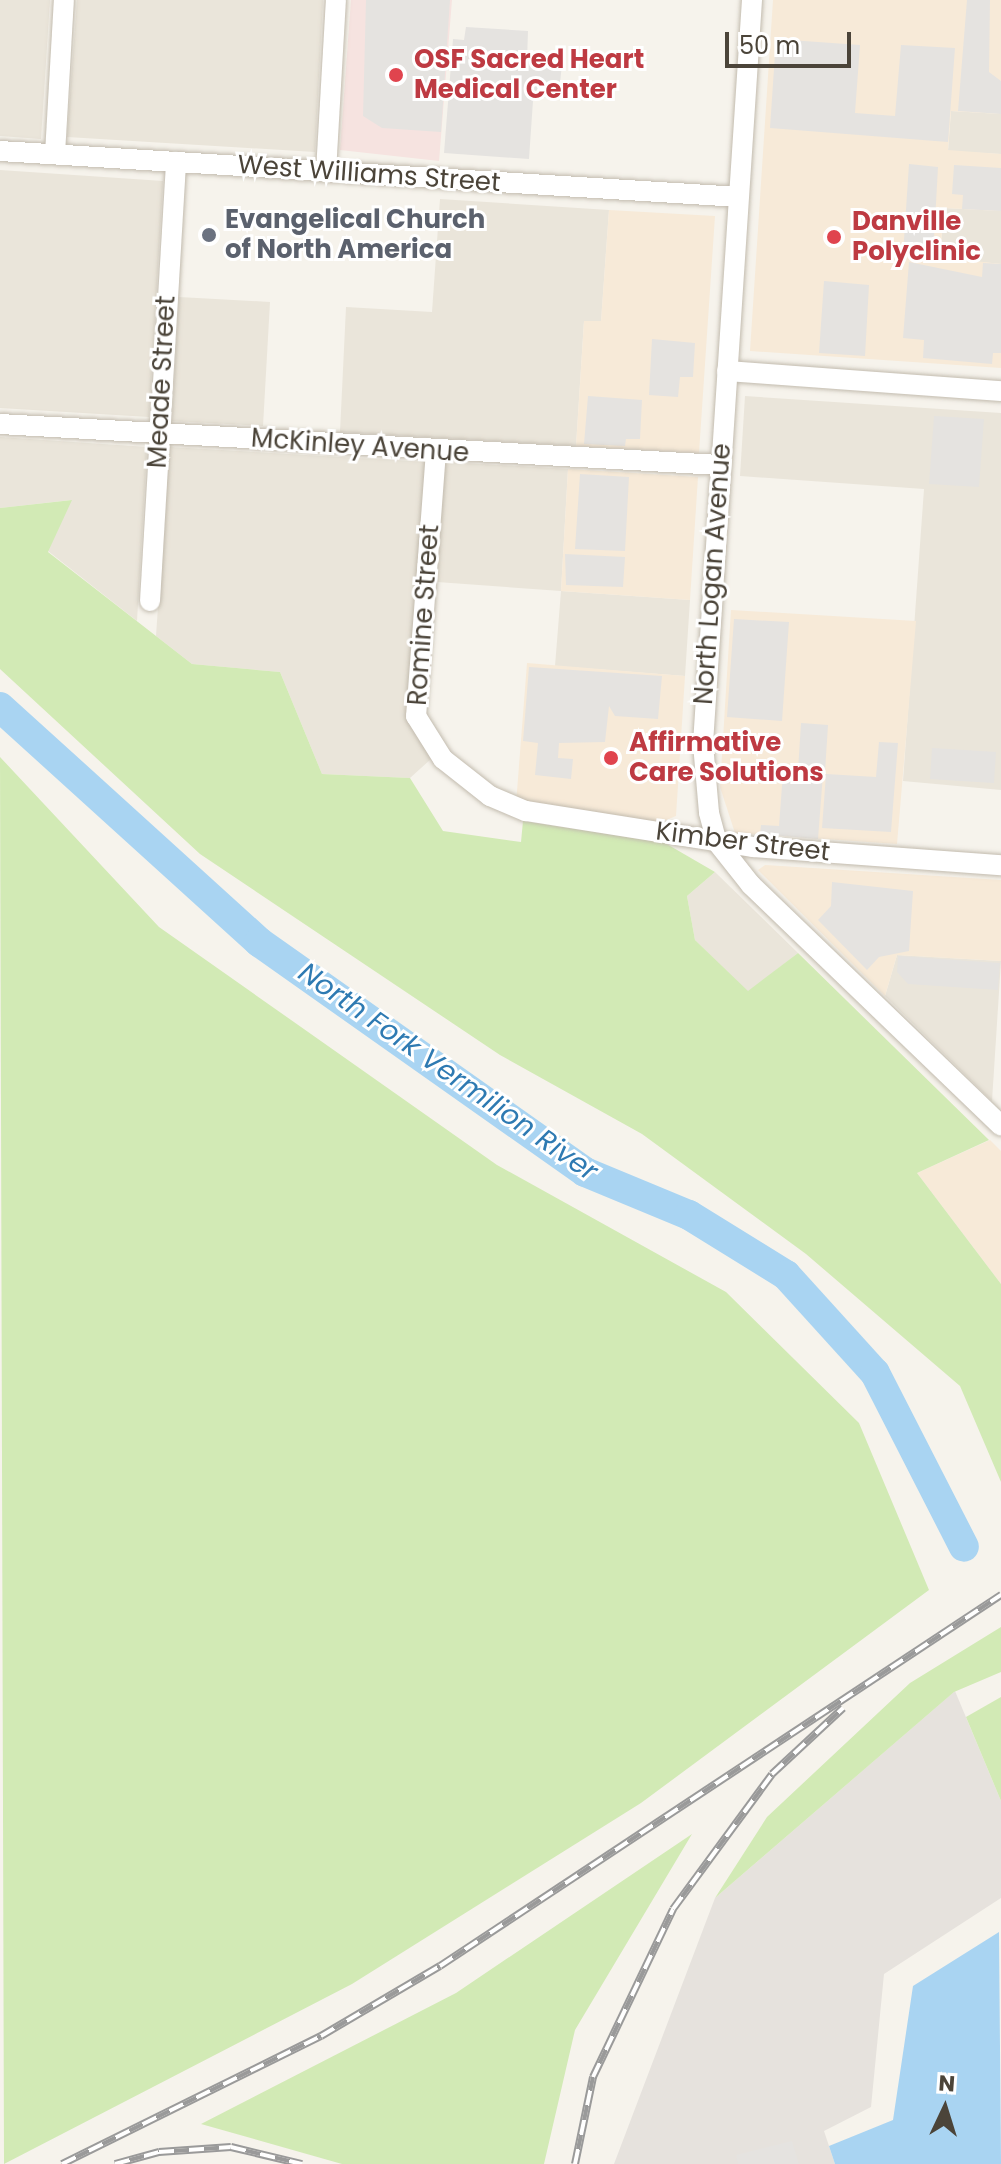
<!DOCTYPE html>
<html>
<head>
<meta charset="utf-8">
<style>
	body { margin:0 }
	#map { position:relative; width:1001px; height:2164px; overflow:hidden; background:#f6f3ec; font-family:Poppins,sans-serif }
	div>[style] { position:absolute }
	.residential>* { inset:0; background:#eae5da }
	.commercial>* { inset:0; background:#f7ead8 }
	.industrial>* { inset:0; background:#e6e2dd }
	.medical>* { inset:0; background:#f6e3e0 }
	.green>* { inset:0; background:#d2eab5 }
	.parking>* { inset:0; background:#e5e3e0 }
	.water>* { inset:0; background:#a9d4f2 }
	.river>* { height:30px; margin:-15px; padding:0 15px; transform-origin:15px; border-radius:15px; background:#a9d4f2 }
	.roads { filter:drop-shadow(0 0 2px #c2bbae) drop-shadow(0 0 2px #c2bbae) }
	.minor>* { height:20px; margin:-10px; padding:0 10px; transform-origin:10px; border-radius:10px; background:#fff }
	.rail>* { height:8px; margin-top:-4px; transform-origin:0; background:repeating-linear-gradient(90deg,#fff 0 15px,#9a9a9a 0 30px); box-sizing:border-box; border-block:2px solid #9a9a9a }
	.dots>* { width:22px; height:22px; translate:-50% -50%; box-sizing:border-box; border:4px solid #fff; border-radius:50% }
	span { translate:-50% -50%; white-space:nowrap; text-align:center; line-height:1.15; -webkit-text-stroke:6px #fff; paint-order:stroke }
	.health-label { font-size:26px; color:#be3a42; font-weight:700 }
	.left { translate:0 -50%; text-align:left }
	.street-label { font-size:26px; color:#4b4439 }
	.worship-label { font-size:26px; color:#5b616d; font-weight:700 }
	.water-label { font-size:28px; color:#2e7ab2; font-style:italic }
	.north { position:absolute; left:905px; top:2068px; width:80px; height:80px; -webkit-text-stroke:6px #fff; paint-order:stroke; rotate:4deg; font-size:22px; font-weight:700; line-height:32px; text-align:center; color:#4b4439 }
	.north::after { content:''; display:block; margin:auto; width:28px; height:36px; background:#4b4439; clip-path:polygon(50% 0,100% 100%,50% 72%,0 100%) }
	.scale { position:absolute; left:725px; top:32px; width:126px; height:36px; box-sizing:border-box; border:4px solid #4b4439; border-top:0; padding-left:10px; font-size:24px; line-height:28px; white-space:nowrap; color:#4b4439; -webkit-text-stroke:6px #fff; paint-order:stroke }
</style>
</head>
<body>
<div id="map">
	<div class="residential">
		<div style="clip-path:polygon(0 0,50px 0,41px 139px,0 136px)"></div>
		<div style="clip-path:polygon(77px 0,323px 0,315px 152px,67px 137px)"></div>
		<div style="clip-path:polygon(951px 111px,1001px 114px,1001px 154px,948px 151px)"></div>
		<div style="clip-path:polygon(0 170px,163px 181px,149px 417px,0 408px)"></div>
		<div style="clip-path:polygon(440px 199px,609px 210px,601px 322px,584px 321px,576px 446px,340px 432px,346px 307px,432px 312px)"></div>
		<div style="clip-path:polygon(944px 208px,1001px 211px,1001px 264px,940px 258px)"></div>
		<div style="clip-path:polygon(179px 297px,270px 302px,263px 426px,172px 421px)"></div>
		<div style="clip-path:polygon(745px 396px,1001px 413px,1001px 790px,903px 781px,924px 489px,740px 476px)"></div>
		<div style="clip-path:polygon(0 437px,147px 447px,137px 621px,48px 551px,71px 500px,0 508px)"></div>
		<div style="clip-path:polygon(169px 447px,427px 462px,407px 718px,431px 759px,410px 778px,322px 774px,280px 672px,192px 664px,156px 636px)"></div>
		<div style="clip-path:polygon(445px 462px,568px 469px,561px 591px,690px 600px,685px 676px,555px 666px,561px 591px,437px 582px)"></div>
		<div style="clip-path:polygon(715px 872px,798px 953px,748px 992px,695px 940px,687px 896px)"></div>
		<div style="clip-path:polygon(897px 955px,1001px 961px,992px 1101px,885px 996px)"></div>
	</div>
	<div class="commercial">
		<div style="clip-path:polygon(773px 0,1001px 0,1001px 114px,951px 111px,948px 150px,1001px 154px,1001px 211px,944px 208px,940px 257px,1001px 264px,1001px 368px,750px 351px)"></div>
		<div style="clip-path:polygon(609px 210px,715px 216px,699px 453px,576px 446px,584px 321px,601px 321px)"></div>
		<div style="clip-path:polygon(568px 469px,698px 477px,690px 600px,561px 591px)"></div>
		<div style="clip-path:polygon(731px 610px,916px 621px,897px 844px,735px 833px,720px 787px)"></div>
		<div style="clip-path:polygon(527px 663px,685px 676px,676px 816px,657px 824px,516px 804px)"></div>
		<div style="clip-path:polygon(765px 865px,1001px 880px,1001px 961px,897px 955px,885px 996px,758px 870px)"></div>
		<div style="clip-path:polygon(990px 1140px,1001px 1151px,1001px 1284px,917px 1173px)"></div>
	</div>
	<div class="industrial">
		<div style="clip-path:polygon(955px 1691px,1001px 1801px,1001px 1898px,884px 1974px,871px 2107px,824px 2131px,835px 2164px,614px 2164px,715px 1898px)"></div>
	</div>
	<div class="medical">
		<div style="clip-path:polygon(351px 0,452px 0,439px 161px,340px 150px)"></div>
	</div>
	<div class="green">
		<div style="clip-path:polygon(72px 500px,48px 552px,192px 664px,280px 672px,322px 774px,410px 778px,443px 831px,521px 842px,523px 821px,665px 843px,715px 872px,687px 896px,695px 940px,748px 991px,798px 953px,989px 1140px,917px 1173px,1001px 1284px,1001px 1482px,960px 1386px,806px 1254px,642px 1134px,500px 1055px,200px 854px,0 669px,0 508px)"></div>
		<div style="clip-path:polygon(0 757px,159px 927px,497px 1165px,726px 1292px,859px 1423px,929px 1590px,641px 1803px,352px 1984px,4px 2164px)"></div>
		<div style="clip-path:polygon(1001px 1627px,1001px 1672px,954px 1692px,715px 1898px,767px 1817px,910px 1683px)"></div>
		<div style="clip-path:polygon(1001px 1697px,1001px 1801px,966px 1717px)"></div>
		<div style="clip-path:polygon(692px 1834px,575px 2030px,544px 2164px,342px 2164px,201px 2124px,456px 1993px)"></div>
	</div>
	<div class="parking">
		<div style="clip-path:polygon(366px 0,450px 0,441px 132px,382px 128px,363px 116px)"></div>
		<div style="clip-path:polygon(967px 0,990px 0,989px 72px,1001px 81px,1001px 114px,958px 111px)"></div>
		<div style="clip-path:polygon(466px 27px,528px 31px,527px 61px,562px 64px,559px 93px,533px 101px,529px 159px,444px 153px,453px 39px,464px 40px)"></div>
		<div style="clip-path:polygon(776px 39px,860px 45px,855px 113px,895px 116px,901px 45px,955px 48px,948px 142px,770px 128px)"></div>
		<div style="clip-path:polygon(909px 164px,938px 167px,933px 257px,903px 255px)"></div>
		<div style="clip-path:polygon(954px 165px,1001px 168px,1001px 211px,962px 209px,963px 195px,952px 194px)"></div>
		<div style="clip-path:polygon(909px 262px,982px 277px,983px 263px,1001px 264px,1001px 353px,993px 353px,992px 364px,923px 358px,924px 340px,903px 338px)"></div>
		<div style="clip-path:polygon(824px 281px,869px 285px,865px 356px,819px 353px)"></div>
		<div style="clip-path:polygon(652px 339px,695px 343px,693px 377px,680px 377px,678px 397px,649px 395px)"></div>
		<div style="clip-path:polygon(588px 396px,642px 400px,640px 439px,626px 439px,625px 446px,584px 444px)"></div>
		<div style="clip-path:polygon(934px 416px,984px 419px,979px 487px,929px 484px)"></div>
		<div style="clip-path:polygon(580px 474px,629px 477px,625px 551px,575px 549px)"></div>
		<div style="clip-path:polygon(565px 554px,625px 557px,623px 587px,566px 585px)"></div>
		<div style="clip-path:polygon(734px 619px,789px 622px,782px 721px,727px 717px)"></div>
		<div style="clip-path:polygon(529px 667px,662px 676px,658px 719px,615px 716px,609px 706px,605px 742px,559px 743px,558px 758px,573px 759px,571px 779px,535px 775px,538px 743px,523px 741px)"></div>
		<div style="clip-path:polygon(801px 723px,828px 725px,825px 772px,798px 771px)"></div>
		<div style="clip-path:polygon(879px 742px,898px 743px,891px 832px,822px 828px,826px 774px,876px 777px)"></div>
		<div style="clip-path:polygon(932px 748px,996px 752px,994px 783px,930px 779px)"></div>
		<div style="clip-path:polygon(783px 772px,823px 774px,818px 839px,760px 834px,761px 825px,779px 826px)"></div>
		<div style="clip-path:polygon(832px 882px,913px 891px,909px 951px,879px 957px,867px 970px,818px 920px,831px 906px)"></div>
		<div style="clip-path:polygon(898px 956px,1000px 963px,998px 990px,908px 984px,897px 972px)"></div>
		<div style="clip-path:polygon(792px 2141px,799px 2164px,738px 2164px,736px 2155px)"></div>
	</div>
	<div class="water">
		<div style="clip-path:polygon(999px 1932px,1001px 2164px,835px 2164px,829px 2146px,893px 2120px,913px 1986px)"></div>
	</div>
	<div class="river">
		<div style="left:0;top:707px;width:350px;rotate:42.2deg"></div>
		<div style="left:259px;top:942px;width:399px;rotate:35.2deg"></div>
		<div style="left:585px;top:1172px;width:113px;rotate:22.5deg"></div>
		<div style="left:689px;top:1215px;width:114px;rotate:31.7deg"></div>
		<div style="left:786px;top:1275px;width:132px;rotate:47.8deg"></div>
		<div style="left:875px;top:1373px;width:195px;rotate:62.9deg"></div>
	</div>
	<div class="roads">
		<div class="minor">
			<div style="left:752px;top:0;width:746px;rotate:93.77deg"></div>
			<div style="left:703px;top:744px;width:69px;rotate:85deg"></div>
			<div style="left:709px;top:813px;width:30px;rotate:75deg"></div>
			<div style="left:717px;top:842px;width:55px;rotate:51.7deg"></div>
			<div style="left:751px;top:885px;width:347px;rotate:43.9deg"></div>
			<div style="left:0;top:151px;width:740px;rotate:3.56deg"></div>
			<div style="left:55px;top:154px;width:154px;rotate:-86.7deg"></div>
			<div style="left:326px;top:172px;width:172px;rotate:-86.7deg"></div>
			<div style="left:727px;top:371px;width:275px;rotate:4.2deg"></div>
			<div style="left:0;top:424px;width:721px;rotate:3.26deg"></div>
			<div style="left:436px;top:451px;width:266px;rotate:94.3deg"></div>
			<div style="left:416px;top:716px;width:51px;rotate:57.9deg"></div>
			<div style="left:443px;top:759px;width:60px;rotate:38.2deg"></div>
			<div style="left:490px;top:796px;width:39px;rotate:23deg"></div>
			<div style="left:526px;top:811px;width:230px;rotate:9deg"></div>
			<div style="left:753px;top:847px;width:249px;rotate:4.2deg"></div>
			<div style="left:150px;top:601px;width:440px;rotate:-86.6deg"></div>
		</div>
	</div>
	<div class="rail">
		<div style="left:62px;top:2164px;width:289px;rotate:-26.3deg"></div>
		<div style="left:321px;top:2036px;width:138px;rotate:-30.5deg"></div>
		<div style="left:440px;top:1966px;width:673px;rotate:-33.48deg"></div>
		<div style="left:115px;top:2164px;width:46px;rotate:-15.3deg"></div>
		<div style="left:159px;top:2152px;width:72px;rotate:-4deg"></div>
		<div style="left:231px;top:2147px;width:73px;rotate:13.5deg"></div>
		<div style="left:575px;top:2164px;width:89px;rotate:-78.3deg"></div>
		<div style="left:593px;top:2077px;width:186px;rotate:-64.5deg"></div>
		<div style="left:673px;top:1909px;width:167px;rotate:-53.7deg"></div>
		<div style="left:772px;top:1774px;width:97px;rotate:-42.9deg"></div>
	</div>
	<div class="dots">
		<div style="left:396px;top:75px;background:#e0444e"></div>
		<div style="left:209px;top:235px;background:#6b7280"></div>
		<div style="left:834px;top:237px;background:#e0444e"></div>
		<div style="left:611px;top:758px;background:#e0444e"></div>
	</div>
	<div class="health-label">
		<span class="left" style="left:414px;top:75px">OSF Sacred Heart<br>Medical Center</span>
		<span class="left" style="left:852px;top:237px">Danville<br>Polyclinic</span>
		<span class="left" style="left:629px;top:758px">Affirmative<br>Care Solutions</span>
	</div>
	<div class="street-label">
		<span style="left:369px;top:174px;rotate:4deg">West Williams Street</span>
		<span style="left:162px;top:382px;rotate:-87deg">Meade Street</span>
		<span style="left:360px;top:446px;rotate:4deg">McKinley Avenue</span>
		<span style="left:713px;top:574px;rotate:-86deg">North Logan Avenue</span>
		<span style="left:424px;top:615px;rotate:-86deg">Romine Street</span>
		<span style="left:743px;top:842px;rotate:7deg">Kimber Street</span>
	</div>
	<div class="worship-label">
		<span class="left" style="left:225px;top:235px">Evangelical Church<br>of North America</span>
	</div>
	<div class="water-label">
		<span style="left:448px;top:1072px;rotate:35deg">North Fork Vermilion River</span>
	</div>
	<div class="north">N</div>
	<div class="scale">50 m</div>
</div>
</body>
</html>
